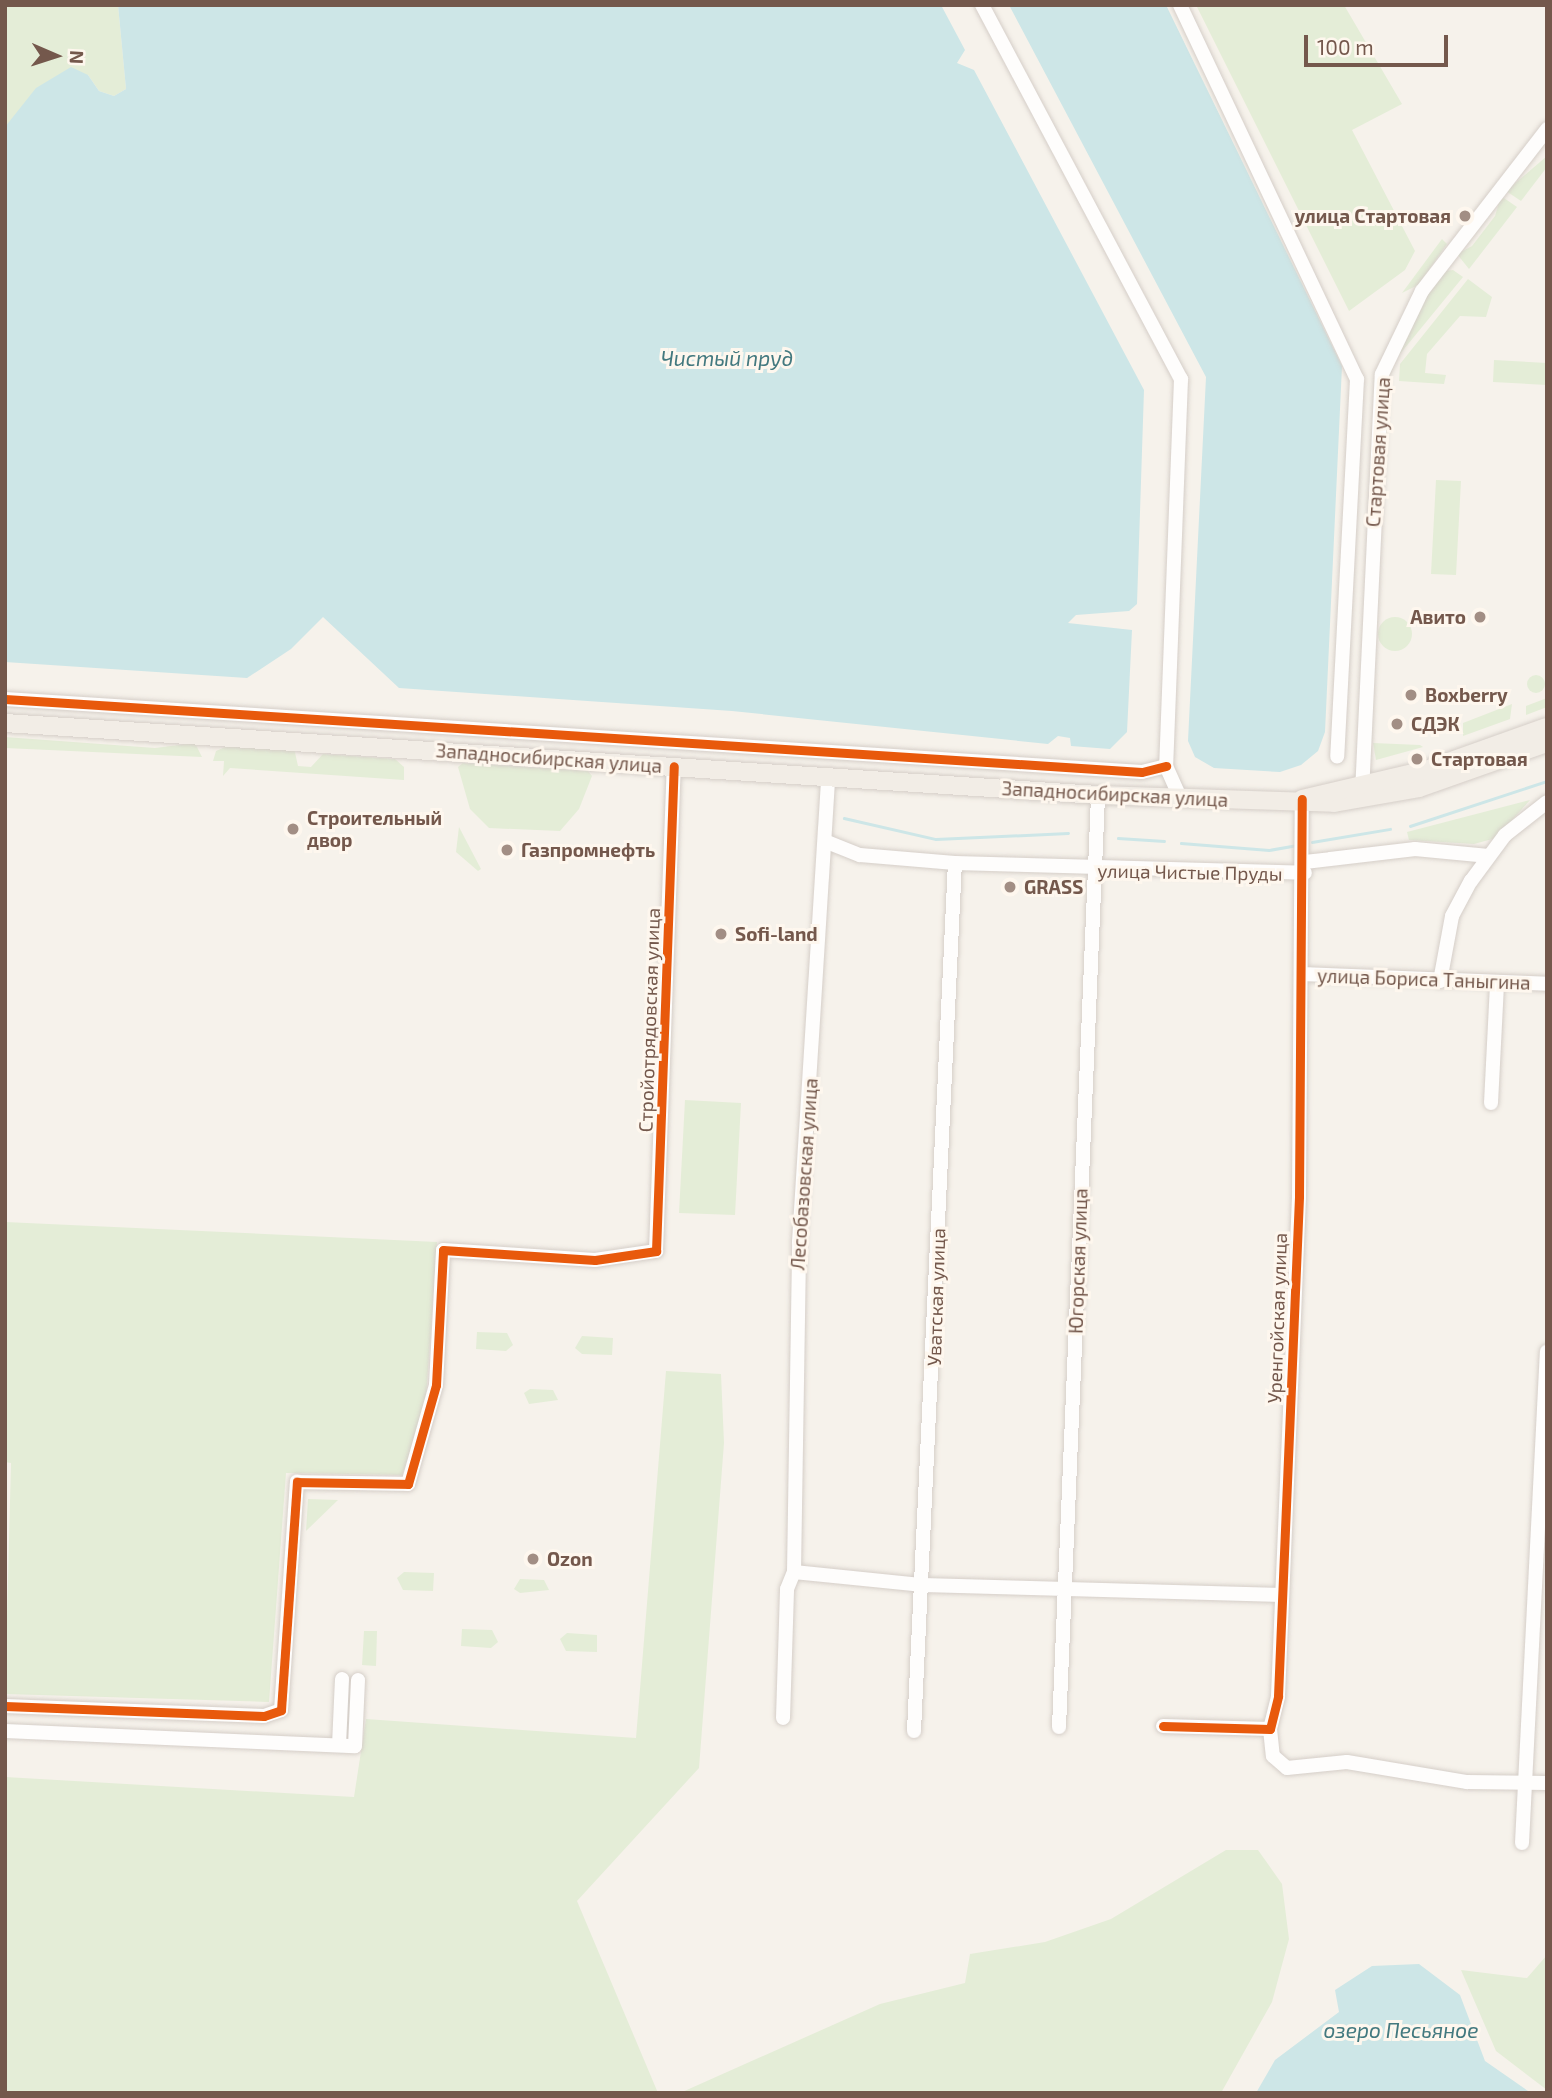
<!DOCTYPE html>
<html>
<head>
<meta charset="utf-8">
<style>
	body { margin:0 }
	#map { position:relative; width:1552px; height:2098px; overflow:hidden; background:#f6f2eb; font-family:"Exo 2",sans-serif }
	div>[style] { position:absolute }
	.green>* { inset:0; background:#e4edd7 }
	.round { border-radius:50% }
	.water>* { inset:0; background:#cde6e7 }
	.stream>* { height:2.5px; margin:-1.25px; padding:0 1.25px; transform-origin:1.25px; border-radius:1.25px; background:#cde6e7 }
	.roads { filter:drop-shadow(0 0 2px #d5cec8) drop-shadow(0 0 2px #d5cec8) }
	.minor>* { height:14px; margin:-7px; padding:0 7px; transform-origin:7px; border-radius:7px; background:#fefdfc }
	.major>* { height:18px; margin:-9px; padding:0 9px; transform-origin:9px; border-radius:9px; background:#f2ede6 }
	.cycleway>* { height:9px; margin:-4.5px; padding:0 4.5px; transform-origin:4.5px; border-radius:4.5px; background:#e8590c }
	.dots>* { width:19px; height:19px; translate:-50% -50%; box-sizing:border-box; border:4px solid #fef7ee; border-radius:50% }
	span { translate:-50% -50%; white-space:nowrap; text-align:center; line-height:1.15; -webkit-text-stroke:6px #fef7ee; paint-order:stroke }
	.poi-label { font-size:19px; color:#74584c; font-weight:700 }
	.right { translate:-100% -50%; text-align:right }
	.left { translate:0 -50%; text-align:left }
	.street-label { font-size:19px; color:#74584c }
	.water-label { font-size:21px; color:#43797f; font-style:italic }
	.frame { position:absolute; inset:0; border:7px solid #74584c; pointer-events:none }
	.north { position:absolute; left:21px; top:21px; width:70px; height:70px; -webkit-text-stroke:5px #fef7ee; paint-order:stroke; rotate:93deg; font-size:19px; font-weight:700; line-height:28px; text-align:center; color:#74584c }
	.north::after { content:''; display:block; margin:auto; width:24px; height:32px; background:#74584c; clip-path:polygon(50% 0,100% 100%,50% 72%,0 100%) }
	.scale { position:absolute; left:1304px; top:35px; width:144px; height:32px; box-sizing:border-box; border:4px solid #74584c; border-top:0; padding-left:9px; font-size:21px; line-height:24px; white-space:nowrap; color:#74584c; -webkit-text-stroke:5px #fef7ee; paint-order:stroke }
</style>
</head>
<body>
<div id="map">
	<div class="green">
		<div style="clip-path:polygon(5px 5px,118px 5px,126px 89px,114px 96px,99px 91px,88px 75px,5px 127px)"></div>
		<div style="clip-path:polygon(1196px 5px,1344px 5px,1402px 104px,1352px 130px,1415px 251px,1405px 270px,1349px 311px)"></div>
		<div style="clip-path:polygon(1547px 156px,1547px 167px,1521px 201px,1506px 191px)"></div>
		<div style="clip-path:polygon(1501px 196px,1517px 207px,1469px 269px,1457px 254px,1472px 246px,1495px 216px)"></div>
		<div style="clip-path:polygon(1442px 239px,1447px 244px,1418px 285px,1402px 293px)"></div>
		<div style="clip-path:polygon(1453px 270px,1463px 277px,1395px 360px,1389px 381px,1394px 359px,1416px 311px,1445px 271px)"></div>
		<div style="clip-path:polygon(1468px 279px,1492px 297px,1486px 317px,1460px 316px,1427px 354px,1425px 373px,1446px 375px,1444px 384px,1399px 381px,1400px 364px)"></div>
		<div style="clip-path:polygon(1494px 360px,1547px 363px,1547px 385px,1493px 382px)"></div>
		<div style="clip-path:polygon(1436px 480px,1461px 481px,1456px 575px,1431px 574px)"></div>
		<div class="round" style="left:1378px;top:617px;width:34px;height:34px"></div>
		<div class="round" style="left:1527px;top:675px;width:18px;height:18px"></div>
		<div style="clip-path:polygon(1547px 698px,1547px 707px,1526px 715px,1526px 706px)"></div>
		<div style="clip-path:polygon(1512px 704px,1510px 719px,1463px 736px,1463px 723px)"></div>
		<div style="clip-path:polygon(5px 737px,155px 748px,195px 743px,202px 757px,5px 748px)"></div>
		<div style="clip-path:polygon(1373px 743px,1420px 745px,1423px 747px,1376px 760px)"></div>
		<div style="clip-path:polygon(232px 744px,294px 748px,298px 766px,311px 767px,323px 754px,395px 759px,404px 767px,404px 780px,230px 768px,223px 776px,224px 761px,213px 761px,216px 751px)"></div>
		<div style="clip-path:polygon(463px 763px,588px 771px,592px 776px,579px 809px,560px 831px,489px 828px,470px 809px,458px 767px)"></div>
		<div style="clip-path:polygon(1530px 800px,1496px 838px,1474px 844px,1409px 840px,1407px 832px)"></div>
		<div style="clip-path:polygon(459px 827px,481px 869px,478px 871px,456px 852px)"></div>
		<div style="clip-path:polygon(685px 1100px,741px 1103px,735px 1215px,679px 1213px)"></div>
		<div style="clip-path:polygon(5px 1222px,437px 1242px,425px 1412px,402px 1475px,286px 1473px,269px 1702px,5px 1694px,11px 1463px,5px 1462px)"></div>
		<div style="clip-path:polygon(477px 1332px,507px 1333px,513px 1345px,506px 1351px,476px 1349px)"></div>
		<div style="clip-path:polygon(582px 1336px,613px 1338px,612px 1355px,582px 1354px,575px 1348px)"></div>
		<div style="clip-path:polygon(666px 1371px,721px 1374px,724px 1443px,699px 1768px,577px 1901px,658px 2093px,5px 2093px,5px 1777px,354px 1797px,366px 1719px,636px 1738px)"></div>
		<div style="clip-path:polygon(530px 1389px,553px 1390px,558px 1400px,529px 1404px,524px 1393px)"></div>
		<div style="clip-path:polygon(308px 1499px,338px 1500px,306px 1531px)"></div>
		<div style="clip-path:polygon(404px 1572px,434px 1573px,433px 1591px,403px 1590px,397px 1578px)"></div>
		<div style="clip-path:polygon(520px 1579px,544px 1580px,549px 1590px,520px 1593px,514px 1589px)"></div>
		<div style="clip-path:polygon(462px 1629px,492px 1630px,498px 1642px,491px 1648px,461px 1646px)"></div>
		<div style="clip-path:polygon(364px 1631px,377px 1631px,376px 1666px,362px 1665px)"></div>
		<div style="clip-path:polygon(567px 1633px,597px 1635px,597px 1652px,566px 1651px,560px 1639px)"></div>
		<div style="clip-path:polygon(1226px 1850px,1258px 1850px,1282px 1884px,1289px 1939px,1272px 2002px,1221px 2093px,680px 2093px,880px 2004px,965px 1983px,970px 1954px,1045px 1942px,1111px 1919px)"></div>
		<div style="clip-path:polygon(1547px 1955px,1547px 2090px,1496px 2051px,1461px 1970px,1527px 1978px)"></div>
	</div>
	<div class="water">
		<div style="clip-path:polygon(118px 5px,941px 5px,965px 50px,957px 63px,974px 70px,1144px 390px,1137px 604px,1129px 611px,1076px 615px,1068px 623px,1132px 630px,1127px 732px,1110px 749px,1071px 746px,1070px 738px,1058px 736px,1048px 744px,732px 711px,399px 688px,323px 617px,291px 649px,247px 678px,5px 662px,5px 127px,36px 88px,71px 67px,88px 75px,99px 91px,114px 96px,126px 89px)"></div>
		<div style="clip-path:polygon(1009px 5px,1166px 5px,1342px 366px,1325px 732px,1318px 751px,1301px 765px,1280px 772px,1214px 768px,1195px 757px,1188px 741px,1206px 377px)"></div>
		<div style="clip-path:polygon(1419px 1964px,1460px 1995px,1485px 2061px,1531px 2093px,1256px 2093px,1275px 2060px,1339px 2012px,1335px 1990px,1372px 1966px)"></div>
	</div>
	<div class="stream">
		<div style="left:844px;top:818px;width:94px;rotate:12.9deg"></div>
		<div style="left:936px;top:839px;width:132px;rotate:-2.6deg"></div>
		<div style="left:1410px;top:826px;width:144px;rotate:-18.2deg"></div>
		<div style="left:1118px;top:838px;width:46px;rotate:3.7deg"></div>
		<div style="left:1312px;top:842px;width:79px;rotate:-9.5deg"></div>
		<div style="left:1181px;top:843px;width:88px;rotate:4.5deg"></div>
		<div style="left:1269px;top:850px;width:27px;rotate:-10deg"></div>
	</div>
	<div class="roads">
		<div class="minor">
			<div style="left:982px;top:5px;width:424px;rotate:62deg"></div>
			<div style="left:1181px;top:379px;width:387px;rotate:92.2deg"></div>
			<div style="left:1166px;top:766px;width:36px;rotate:66deg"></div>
			<div style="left:1180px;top:5px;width:414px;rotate:64.7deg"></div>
			<div style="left:1357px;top:379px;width:378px;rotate:93deg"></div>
			<div style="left:5px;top:699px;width:1139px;rotate:3.67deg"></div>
			<div style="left:1142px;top:772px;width:25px;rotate:-14deg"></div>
			<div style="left:1362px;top:793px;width:419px;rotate:-87.3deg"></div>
			<div style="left:1382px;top:374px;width:92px;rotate:-64.3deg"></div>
			<div style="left:1422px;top:291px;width:205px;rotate:-52.3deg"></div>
			<div style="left:827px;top:842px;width:35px;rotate:22deg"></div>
			<div style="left:860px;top:855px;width:95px;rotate:4.8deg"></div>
			<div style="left:955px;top:863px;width:350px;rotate:1.6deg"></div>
			<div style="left:1305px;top:862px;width:111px;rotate:-6.7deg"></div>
			<div style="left:1415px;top:849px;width:74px;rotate:5.4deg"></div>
			<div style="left:1302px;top:974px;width:245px;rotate:2.3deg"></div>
			<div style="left:1440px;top:981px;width:66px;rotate:-79.5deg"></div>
			<div style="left:1452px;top:916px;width:40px;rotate:-62deg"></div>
			<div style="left:1471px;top:881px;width:57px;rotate:-53.5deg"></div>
			<div style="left:1505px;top:835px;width:53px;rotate:-38.2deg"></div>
			<div style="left:1491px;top:1103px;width:119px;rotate:-87.1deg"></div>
			<div style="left:794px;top:1572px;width:130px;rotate:5.8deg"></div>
			<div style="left:923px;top:1585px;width:359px;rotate:1.6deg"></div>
			<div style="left:5px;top:1706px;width:259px;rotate:2.2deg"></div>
			<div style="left:264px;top:1716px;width:18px;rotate:-19deg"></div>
			<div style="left:281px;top:1710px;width:229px;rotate:-86deg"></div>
			<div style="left:297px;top:1482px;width:111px;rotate:1deg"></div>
			<div style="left:408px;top:1484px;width:103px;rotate:-74.2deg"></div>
			<div style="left:436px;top:1385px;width:135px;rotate:-87deg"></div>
			<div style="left:443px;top:1250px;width:152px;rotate:3.8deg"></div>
			<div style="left:595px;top:1260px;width:62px;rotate:-8.4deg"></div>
			<div style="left:656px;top:1251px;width:485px;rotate:-87.9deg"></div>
			<div style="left:783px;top:1718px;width:129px;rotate:-88.2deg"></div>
			<div style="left:787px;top:1589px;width:18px;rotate:-68deg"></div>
			<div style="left:794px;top:1572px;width:330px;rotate:-89.1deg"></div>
			<div style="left:799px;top:1242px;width:467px;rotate:-86.4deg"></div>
			<div style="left:1163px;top:1726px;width:107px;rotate:1.6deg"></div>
			<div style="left:1270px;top:1729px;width:34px;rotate:-76deg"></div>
			<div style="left:1278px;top:1696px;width:500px;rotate:-87.59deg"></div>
			<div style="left:1299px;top:1196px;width:397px;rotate:-89.6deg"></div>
			<div style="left:1059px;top:1727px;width:933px;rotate:-87.6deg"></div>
			<div style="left:1270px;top:1729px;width:27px;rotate:84deg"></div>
			<div style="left:1273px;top:1756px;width:18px;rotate:41deg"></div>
			<div style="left:1287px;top:1768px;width:60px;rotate:-5.7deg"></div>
			<div style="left:1347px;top:1762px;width:122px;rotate:9.5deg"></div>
			<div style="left:1467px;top:1782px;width:80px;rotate:0.7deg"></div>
			<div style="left:5px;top:1731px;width:350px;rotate:2.5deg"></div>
			<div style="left:355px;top:1746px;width:66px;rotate:-87.4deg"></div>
			<div style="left:914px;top:1731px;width:869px;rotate:-87.3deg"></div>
			<div style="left:339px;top:1745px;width:66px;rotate:-87.4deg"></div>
			<div style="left:1522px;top:1843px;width:492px;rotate:-87.1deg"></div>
		</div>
		<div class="major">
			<div style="left:5px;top:723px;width:1095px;rotate:3.77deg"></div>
			<div style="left:1098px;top:795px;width:236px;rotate:1.9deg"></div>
			<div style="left:1334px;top:803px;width:86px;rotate:-10deg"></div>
			<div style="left:1419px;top:788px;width:136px;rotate:-19.4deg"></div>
			<div style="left:1302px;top:799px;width:127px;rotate:-13.2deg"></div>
			<div style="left:1426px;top:770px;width:128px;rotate:-19.6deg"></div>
		</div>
	</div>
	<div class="cycleway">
		<div style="left:5px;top:699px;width:1139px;rotate:3.67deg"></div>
		<div style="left:1142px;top:772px;width:25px;rotate:-14deg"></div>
		<div style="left:5px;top:1706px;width:259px;rotate:2.2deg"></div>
		<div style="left:264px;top:1716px;width:18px;rotate:-19deg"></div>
		<div style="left:281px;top:1710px;width:229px;rotate:-86deg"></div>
		<div style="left:297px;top:1482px;width:111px;rotate:1deg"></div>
		<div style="left:408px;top:1484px;width:103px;rotate:-74.2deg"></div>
		<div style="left:436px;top:1385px;width:135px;rotate:-87deg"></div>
		<div style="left:443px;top:1250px;width:152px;rotate:3.8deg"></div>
		<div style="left:595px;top:1260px;width:62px;rotate:-8.4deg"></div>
		<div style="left:656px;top:1251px;width:485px;rotate:-87.9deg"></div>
		<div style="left:1163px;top:1726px;width:107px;rotate:1.6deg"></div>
		<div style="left:1270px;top:1729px;width:34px;rotate:-76deg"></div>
		<div style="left:1278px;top:1696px;width:500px;rotate:-87.59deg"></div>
		<div style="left:1299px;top:1196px;width:397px;rotate:-89.6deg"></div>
	</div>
	<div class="dots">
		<div style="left:1465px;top:216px;background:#a28e84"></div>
		<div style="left:1480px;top:617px;background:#a28e84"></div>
		<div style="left:1411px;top:695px;background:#a28e84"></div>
		<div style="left:1397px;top:724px;background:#a28e84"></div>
		<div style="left:1417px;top:759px;background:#a28e84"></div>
		<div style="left:293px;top:829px;background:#a28e84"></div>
		<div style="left:507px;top:850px;background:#a28e84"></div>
		<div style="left:1010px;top:887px;background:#a28e84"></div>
		<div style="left:721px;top:934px;background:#a28e84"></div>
		<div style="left:533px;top:1559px;background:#a28e84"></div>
	</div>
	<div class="poi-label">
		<span class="right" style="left:1451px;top:216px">улица Стартовая</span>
		<span class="right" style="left:1466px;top:617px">Авито</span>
		<span class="left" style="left:1425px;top:695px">Boxberry</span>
		<span class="left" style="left:1411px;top:724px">СДЭК</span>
		<span class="left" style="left:1431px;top:759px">Стартовая</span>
		<span class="left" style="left:307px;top:829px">Строительный<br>двор</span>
		<span class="left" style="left:521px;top:850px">Газпромнефть</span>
		<span class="left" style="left:1024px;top:887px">GRASS</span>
		<span class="left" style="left:735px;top:934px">Sofi-land</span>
		<span class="left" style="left:547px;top:1559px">Ozon</span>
	</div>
	<div class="street-label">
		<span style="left:1378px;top:452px;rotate:-86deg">Стартовая улица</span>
		<span style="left:549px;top:758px;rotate:4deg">Западносибирская улица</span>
		<span style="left:1115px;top:794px;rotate:3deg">Западносибирская улица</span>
		<span style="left:1190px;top:872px;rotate:1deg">улица Чистые Пруды</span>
		<span style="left:1424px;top:979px;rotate:2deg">улица Бориса Таныгина</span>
		<span style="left:649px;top:1020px;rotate:-88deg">Стройотрядовская улица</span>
		<span style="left:804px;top:1174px;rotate:-86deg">Лесобазовская улица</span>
		<span style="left:1078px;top:1261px;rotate:-88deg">Югорская улица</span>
		<span style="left:936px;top:1297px;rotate:-88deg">Уватская улица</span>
		<span style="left:1277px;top:1318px;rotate:-88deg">Уренгойская улица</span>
	</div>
	<div class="water-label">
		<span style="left:727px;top:358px">Чистый пруд</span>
		<span style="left:1401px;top:2030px">озеро Песьяное</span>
	</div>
	<div class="frame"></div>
	<div class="north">N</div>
	<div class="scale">100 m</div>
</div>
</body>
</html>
